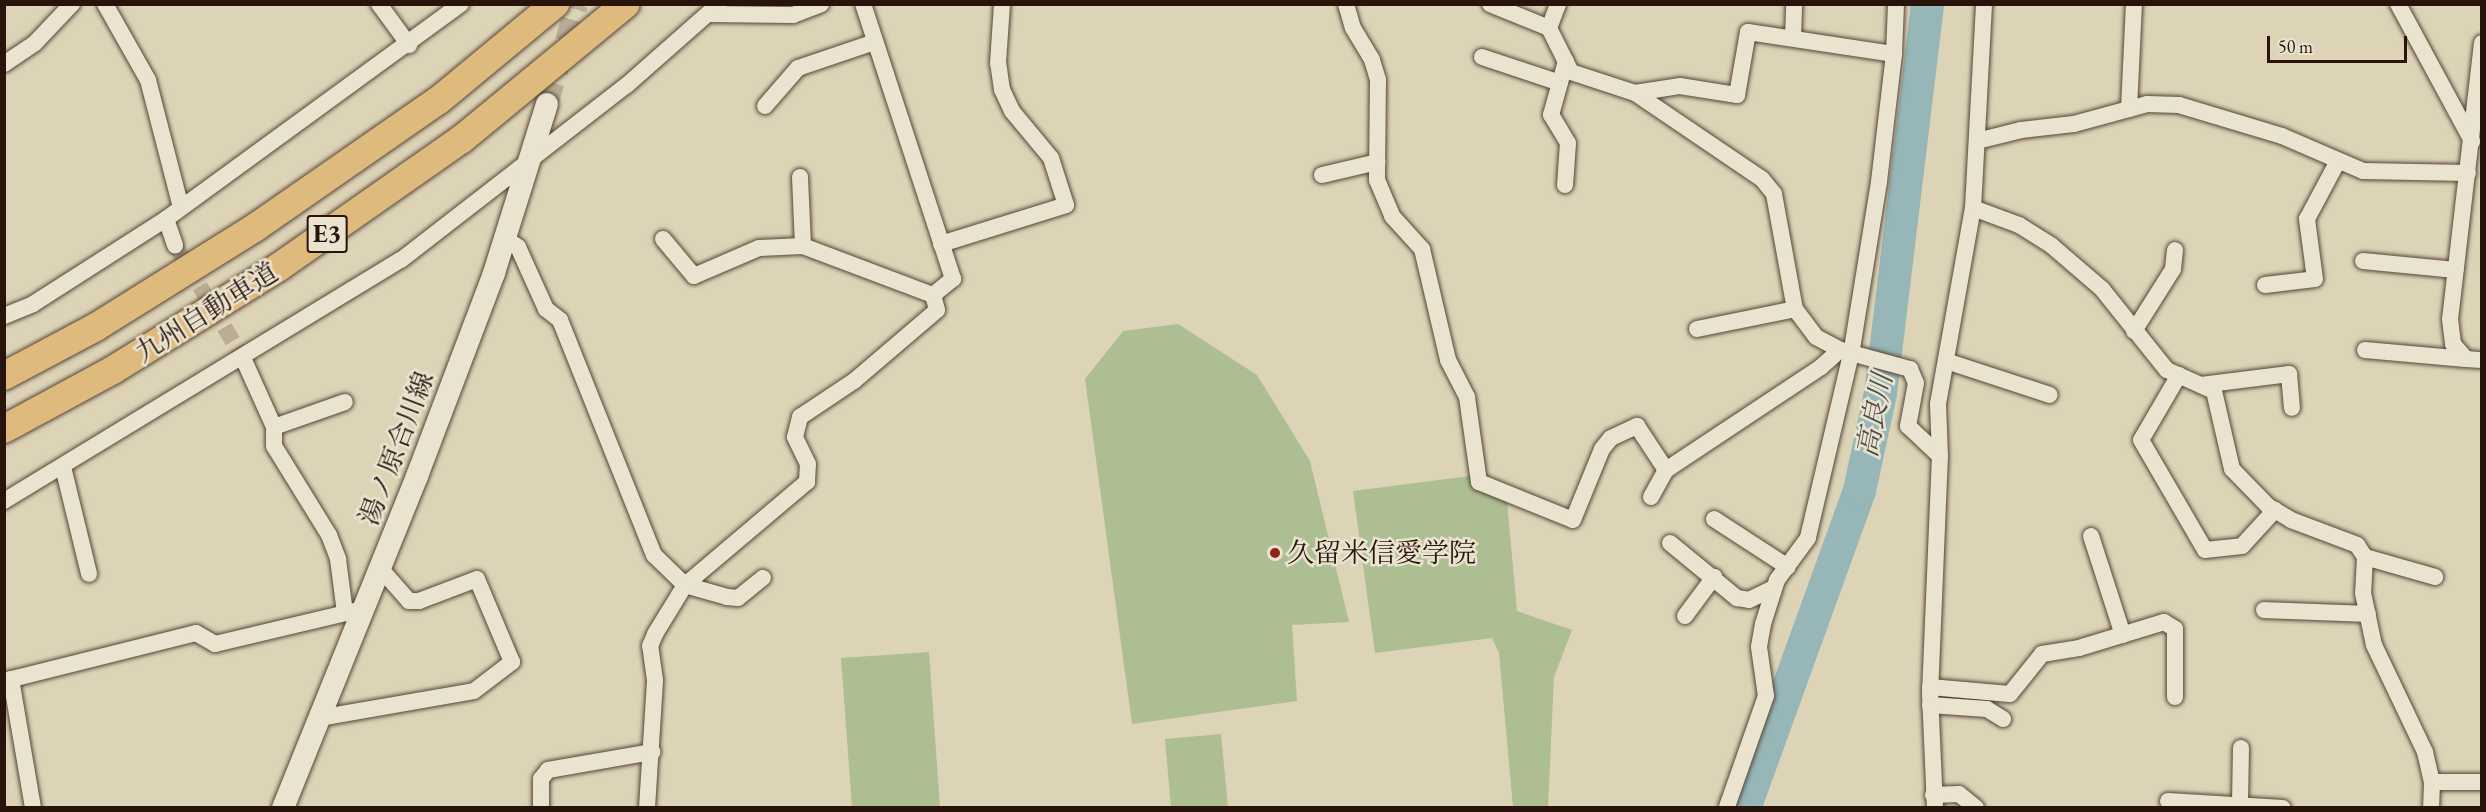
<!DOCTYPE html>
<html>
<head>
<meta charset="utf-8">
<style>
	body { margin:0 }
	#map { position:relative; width:2486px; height:812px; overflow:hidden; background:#ddd4b7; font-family:"EB Garamond","Noto Serif JP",serif }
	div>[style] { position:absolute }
	.green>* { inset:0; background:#adbe92 }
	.river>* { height:33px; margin:-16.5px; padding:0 16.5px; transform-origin:16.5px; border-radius:16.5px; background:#96b6b7 }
	.minor-tunnel>* { height:16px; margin-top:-8px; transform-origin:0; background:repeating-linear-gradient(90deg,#b9ae95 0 16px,transparent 0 24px) }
	.secondary-tunnel>* { height:22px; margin-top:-11px; transform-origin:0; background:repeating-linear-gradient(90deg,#b9ae95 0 22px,transparent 0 33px) }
	.roads { filter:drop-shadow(0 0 2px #564437) drop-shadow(0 0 2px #564437) }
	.minor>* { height:16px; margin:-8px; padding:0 8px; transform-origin:8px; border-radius:8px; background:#e9e3d0 }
	.secondary>* { height:22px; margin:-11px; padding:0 11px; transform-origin:11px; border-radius:11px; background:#e9e3d0 }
	.motorway>* { height:28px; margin:-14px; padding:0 14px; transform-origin:14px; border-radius:14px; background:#deba7c }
	.dots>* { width:16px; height:16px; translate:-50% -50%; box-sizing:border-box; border:3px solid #e9e3d0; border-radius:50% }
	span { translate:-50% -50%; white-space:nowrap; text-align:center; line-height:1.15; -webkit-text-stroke:5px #e9e3d0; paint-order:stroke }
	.shield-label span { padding:2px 4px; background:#e9e3d0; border:2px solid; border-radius:4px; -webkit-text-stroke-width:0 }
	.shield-label { font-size:26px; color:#29140c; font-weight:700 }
	.street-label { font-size:27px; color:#29140c }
	.poi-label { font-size:27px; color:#29140c }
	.left { translate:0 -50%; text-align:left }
	.water-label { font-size:28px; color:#4f4d48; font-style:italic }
	.frame { position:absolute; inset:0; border:6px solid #29140c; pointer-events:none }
	.scale { position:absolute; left:2267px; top:36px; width:140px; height:27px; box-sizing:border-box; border:3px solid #29140c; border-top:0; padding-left:8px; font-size:18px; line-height:21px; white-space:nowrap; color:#29140c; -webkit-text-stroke:4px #e9e3d0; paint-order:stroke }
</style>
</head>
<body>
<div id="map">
	<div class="green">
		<div style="clip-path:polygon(1178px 324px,1257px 375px,1310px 461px,1349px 622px,1292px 625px,1297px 701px,1132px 724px,1085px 379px,1123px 331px)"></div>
		<div style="clip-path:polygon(1470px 476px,1507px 501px,1517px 611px,1572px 630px,1554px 677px,1548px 807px,1513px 807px,1499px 653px,1492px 638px,1375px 653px,1353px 491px)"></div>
		<div style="clip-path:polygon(929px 652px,940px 807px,852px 807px,841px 658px)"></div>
		<div style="clip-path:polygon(1221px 734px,1228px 807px,1171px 807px,1165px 739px)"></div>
	</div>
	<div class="river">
		<div style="left:1744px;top:808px;width:338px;rotate:-70.1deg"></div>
		<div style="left:1859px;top:490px;width:99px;rotate:-77.8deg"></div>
		<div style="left:1880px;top:393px;width:392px;rotate:-83.1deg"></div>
	</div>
	<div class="minor-tunnel">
		<div style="left:175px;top:245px;width:132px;rotate:59deg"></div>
	</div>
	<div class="secondary-tunnel">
		<div style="left:547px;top:104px;width:104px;rotate:-73.3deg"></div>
	</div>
	<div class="roads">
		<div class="minor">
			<div style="left:105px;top:4px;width:87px;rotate:60.5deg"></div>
			<div style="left:148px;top:80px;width:132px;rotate:75.5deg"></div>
			<div style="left:379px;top:4px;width:51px;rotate:53.8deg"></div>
			<div style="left:1346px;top:4px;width:25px;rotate:74deg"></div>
			<div style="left:1353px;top:28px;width:37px;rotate:59deg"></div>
			<div style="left:1372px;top:60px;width:21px;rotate:73deg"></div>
			<div style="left:1378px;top:80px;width:100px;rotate:90.6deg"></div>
			<div style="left:1377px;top:180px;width:39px;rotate:67deg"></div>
			<div style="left:1392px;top:216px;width:45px;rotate:47.7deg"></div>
			<div style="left:1422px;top:249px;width:114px;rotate:76.8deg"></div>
			<div style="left:1448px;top:360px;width:42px;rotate:62.8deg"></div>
			<div style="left:1467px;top:397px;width:86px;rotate:82deg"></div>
			<div style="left:1479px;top:482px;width:101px;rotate:22deg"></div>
			<div style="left:1573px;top:520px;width:77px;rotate:-67.8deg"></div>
			<div style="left:1602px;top:449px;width:14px;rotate:-51deg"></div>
			<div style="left:1611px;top:438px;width:29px;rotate:-25deg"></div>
			<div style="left:1637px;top:426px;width:53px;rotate:56.6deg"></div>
			<div style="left:1490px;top:4px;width:64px;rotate:22.1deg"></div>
			<div style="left:1549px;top:28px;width:49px;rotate:63.4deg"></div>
			<div style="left:1571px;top:72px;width:67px;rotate:18.2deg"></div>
			<div style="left:1635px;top:93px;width:153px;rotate:34.1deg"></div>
			<div style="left:1762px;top:179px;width:19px;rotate:51deg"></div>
			<div style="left:1774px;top:194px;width:117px;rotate:79.7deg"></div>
			<div style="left:1795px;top:309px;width:35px;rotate:53deg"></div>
			<div style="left:1816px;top:337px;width:27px;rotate:28deg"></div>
			<div style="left:1840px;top:350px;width:73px;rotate:15.2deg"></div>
			<div style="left:1910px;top:369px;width:15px;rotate:67deg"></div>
			<div style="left:1916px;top:383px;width:44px;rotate:100.5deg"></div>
			<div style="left:1908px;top:426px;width:44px;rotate:43.2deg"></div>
			<div style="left:2398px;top:4px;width:156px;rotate:61.6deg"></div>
			<div style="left:708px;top:14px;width:85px;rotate:0.7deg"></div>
			<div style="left:793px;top:15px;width:30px;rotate:-21deg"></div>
			<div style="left:1549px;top:28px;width:26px;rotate:-69deg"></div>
			<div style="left:1793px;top:38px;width:34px;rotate:-88deg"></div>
			<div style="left:2482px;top:43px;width:278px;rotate:96.6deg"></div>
			<div style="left:2450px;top:319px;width:25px;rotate:83deg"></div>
			<div style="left:2453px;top:344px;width:20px;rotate:49deg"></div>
			<div style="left:2466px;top:359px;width:16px;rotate:4deg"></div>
			<div style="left:1894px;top:54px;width:50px;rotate:-87.7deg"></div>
			<div style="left:1482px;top:57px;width:82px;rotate:18.4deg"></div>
			<div style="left:4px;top:64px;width:37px;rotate:-34deg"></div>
			<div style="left:35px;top:43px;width:54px;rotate:-46.5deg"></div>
			<div style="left:1635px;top:93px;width:46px;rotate:-8.8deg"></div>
			<div style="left:1680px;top:86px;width:58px;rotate:9deg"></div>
			<div style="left:1737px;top:95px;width:64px;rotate:-80.1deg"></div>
			<div style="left:1748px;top:32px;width:148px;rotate:8.6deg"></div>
			<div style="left:1894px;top:54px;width:129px;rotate:96.7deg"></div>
			<div style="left:1879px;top:182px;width:174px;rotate:99.2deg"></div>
			<div style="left:1851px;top:354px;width:189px;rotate:103.2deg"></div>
			<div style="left:1808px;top:538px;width:52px;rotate:126.4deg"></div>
			<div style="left:1777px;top:580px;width:46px;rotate:107.7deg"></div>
			<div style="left:1763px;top:624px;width:23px;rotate:100deg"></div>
			<div style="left:1759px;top:647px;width:49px;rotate:81.9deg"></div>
			<div style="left:1766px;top:696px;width:118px;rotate:109.4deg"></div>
			<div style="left:765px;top:106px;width:50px;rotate:-49deg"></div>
			<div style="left:798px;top:68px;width:81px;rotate:-18.7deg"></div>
			<div style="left:2129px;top:109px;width:105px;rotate:-87.3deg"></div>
			<div style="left:1977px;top:141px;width:45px;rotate:-14deg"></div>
			<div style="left:2021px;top:130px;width:53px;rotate:-6.5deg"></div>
			<div style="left:2074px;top:124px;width:76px;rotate:-15.3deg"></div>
			<div style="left:2147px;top:104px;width:32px;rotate:2deg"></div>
			<div style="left:2179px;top:105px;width:108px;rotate:16.8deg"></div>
			<div style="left:2282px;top:136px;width:88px;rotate:23.4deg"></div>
			<div style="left:2363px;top:171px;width:105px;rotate:1.1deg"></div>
			<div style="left:1322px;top:175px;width:57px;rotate:-13.1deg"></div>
			<div style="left:800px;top:177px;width:69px;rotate:87.5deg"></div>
			<div style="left:803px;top:246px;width:139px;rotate:20.7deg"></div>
			<div style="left:1565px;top:185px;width:42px;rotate:-85.9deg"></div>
			<div style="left:1568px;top:143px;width:33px;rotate:-121deg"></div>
			<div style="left:1551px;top:115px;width:56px;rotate:-74.5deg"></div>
			<div style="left:1973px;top:208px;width:49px;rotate:20.3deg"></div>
			<div style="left:2019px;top:225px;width:39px;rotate:32deg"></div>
			<div style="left:2052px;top:246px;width:66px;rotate:40.7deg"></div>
			<div style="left:2102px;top:289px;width:104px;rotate:51.3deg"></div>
			<div style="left:2167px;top:370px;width:51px;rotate:24.1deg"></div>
			<div style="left:2214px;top:391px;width:80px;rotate:77deg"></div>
			<div style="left:2232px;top:469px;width:52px;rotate:45.8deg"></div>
			<div style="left:2268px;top:506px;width:27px;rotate:31deg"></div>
			<div style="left:2291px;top:520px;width:71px;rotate:20.7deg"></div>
			<div style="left:2357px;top:545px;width:14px;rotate:56deg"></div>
			<div style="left:2365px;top:557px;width:36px;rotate:93deg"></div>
			<div style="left:2363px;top:593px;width:53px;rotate:78.1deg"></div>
			<div style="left:2374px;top:645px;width:119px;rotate:64.5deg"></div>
			<div style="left:2425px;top:752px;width:31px;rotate:77deg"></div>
			<div style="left:2432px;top:782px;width:26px;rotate:92deg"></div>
			<div style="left:166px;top:219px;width:28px;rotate:71deg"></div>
			<div style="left:505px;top:238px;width:16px;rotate:35deg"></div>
			<div style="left:518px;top:247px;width:68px;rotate:65.7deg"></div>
			<div style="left:546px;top:309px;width:18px;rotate:38deg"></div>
			<div style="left:560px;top:320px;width:253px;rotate:68.2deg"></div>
			<div style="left:654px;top:555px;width:43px;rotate:44.1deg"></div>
			<div style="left:685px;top:585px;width:44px;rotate:15.9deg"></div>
			<div style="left:727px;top:597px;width:11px;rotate:5deg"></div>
			<div style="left:738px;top:598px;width:32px;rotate:-39deg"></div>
			<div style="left:663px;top:239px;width:48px;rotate:50deg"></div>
			<div style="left:694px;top:276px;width:71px;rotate:-23.3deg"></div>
			<div style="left:759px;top:248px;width:44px;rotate:-2.6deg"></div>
			<div style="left:941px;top:244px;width:131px;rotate:-17.3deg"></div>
			<div style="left:1066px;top:205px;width:49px;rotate:-107.7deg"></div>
			<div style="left:1051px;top:158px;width:61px;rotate:-129.7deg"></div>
			<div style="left:1012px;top:111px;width:23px;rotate:-115deg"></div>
			<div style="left:1002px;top:90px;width:27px;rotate:-98deg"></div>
			<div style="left:998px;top:63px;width:59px;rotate:-86.1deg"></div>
			<div style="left:2363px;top:261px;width:93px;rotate:5.5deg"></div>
			<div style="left:2265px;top:285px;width:50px;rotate:-6.8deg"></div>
			<div style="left:2315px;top:279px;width:61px;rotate:-97.6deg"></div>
			<div style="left:2307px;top:219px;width:66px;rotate:-61.9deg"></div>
			<div style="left:4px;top:316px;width:31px;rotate:-22deg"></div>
			<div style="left:33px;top:304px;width:158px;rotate:-32.6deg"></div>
			<div style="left:166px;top:219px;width:365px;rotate:-36.1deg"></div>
			<div style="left:1697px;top:329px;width:100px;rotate:-11.5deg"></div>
			<div style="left:2134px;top:331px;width:73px;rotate:-57.8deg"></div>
			<div style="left:2173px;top:269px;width:19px;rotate:-84deg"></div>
			<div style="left:2365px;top:350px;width:101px;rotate:5.1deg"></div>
			<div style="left:243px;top:358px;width:76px;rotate:65.8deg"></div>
			<div style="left:274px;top:427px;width:75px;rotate:-19.4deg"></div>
			<div style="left:1946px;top:361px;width:109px;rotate:18.1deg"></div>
			<div style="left:2179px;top:375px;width:75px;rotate:120.3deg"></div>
			<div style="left:2141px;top:440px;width:127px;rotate:59.8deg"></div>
			<div style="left:2205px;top:550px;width:37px;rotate:-6deg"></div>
			<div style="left:2242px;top:546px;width:49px;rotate:-47.5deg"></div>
			<div style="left:2201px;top:385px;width:89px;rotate:-7.1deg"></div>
			<div style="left:2289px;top:374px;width:34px;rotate:85deg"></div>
			<div style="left:274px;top:427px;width:19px;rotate:90deg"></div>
			<div style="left:274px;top:446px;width:105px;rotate:58.3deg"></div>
			<div style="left:329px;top:535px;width:26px;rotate:69deg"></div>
			<div style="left:338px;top:559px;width:54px;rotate:82.6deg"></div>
			<div style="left:63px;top:467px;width:110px;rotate:76.3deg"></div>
			<div style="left:1651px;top:497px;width:31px;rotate:-61deg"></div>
			<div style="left:1666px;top:470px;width:186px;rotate:-33.6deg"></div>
			<div style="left:1821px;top:367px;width:25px;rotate:-42deg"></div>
			<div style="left:4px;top:501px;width:464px;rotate:-31.3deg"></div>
			<div style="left:401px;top:260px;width:286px;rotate:-37.8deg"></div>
			<div style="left:627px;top:85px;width:123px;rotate:-41.4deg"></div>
			<div style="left:1714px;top:519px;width:88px;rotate:33deg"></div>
			<div style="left:2091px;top:536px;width:104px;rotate:72.1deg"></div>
			<div style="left:1670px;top:543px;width:87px;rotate:39.4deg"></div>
			<div style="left:1737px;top:598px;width:12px;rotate:9deg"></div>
			<div style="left:1749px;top:600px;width:28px;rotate:-26deg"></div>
			<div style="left:2365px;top:557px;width:73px;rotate:15.9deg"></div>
			<div style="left:2264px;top:610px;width:104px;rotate:2.2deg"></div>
			<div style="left:1685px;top:616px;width:49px;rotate:-53.4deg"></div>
			<div style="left:11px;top:679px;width:131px;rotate:80.3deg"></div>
			<div style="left:4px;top:681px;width:198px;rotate:-14deg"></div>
			<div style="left:196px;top:633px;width:22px;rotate:30deg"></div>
			<div style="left:215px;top:644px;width:152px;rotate:-13.3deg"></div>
			<div style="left:1930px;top:687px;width:80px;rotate:5deg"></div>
			<div style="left:2010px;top:694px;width:51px;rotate:-51.3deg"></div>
			<div style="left:2042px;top:654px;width:37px;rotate:-9deg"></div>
			<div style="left:2079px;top:648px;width:89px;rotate:-17deg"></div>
			<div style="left:2164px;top:622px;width:13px;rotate:32deg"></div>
			<div style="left:2175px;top:629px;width:68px;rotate:90deg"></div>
			<div style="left:1930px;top:705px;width:57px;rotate:4deg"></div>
			<div style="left:1987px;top:709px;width:19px;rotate:32deg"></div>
			<div style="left:319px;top:718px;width:157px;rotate:-9.9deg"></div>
			<div style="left:474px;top:691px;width:48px;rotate:-37.3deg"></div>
			<div style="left:512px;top:662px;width:90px;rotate:-112.9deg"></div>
			<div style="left:477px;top:579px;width:62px;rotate:159.2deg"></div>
			<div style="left:419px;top:601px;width:10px;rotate:180deg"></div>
			<div style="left:409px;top:601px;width:44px;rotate:-131.3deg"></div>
			<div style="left:2432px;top:782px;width:50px"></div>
			<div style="left:1933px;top:795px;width:26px;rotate:-2deg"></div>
			<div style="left:1959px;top:794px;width:22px;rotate:39deg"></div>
			<div style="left:2168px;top:801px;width:115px;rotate:3.5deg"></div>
			<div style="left:2240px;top:804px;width:56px;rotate:-89deg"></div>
			<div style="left:541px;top:808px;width:29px;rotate:-90deg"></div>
			<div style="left:541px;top:779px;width:11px;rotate:-52deg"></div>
			<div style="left:548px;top:770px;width:106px;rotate:-9.8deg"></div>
			<div style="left:647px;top:808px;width:128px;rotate:-86.4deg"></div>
			<div style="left:655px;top:680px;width:34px;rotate:-98deg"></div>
			<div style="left:650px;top:646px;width:13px;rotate:-67deg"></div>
			<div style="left:655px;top:634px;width:57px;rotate:-58.5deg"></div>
			<div style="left:685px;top:585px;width:160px;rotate:-40.2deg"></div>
			<div style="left:807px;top:482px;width:18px;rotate:-87deg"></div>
			<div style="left:808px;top:464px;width:30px;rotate:-116deg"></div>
			<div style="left:795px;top:437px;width:21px;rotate:-76deg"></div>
			<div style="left:800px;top:417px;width:65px;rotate:-33.7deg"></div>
			<div style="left:854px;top:381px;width:109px;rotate:-40.5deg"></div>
			<div style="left:937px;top:310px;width:16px;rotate:-105deg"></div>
			<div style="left:933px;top:295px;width:26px;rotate:-39deg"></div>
			<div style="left:953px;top:279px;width:289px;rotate:-108.1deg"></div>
			<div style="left:1935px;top:808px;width:114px;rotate:-92.5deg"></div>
			<div style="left:1930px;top:694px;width:238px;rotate:-87.6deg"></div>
			<div style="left:1940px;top:456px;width:52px;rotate:-92.2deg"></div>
			<div style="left:1938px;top:404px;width:199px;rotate:-79.9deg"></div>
			<div style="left:1973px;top:208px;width:204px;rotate:-86.9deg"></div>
		</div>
		<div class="secondary">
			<div style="left:283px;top:808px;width:358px;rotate:-68deg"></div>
			<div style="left:417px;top:476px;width:217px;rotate:-69.2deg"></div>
			<div style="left:494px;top:273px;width:177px;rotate:-72.6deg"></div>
		</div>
		<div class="motorway">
			<div style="left:4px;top:376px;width:104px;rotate:-28deg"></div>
			<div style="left:96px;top:327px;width:189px;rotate:-32deg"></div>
			<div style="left:256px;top:227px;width:223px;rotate:-34.8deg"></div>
			<div style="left:439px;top:100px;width:151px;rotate:-39.6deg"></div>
			<div style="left:4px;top:429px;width:124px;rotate:-28.4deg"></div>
			<div style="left:113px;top:370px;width:195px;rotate:-31.8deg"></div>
			<div style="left:279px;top:267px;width:223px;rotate:-35deg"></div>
			<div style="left:462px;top:139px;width:212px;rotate:-39.5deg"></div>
		</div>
	</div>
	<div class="dots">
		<div style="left:1275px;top:553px;background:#8f2418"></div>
	</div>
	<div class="shield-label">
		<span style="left:327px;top:234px">E3</span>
	</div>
	<div class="street-label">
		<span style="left:206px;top:312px;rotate:-32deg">九州自動車道</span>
		<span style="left:396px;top:448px;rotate:-69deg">湯ノ原合川線</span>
	</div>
	<div class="poi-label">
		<span class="left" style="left:1287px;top:553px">久留米信愛学院</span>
	</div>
	<div class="water-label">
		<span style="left:1874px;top:415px;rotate:-79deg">高良川</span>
	</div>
	<div class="frame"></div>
	<div class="scale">50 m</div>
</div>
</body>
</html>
